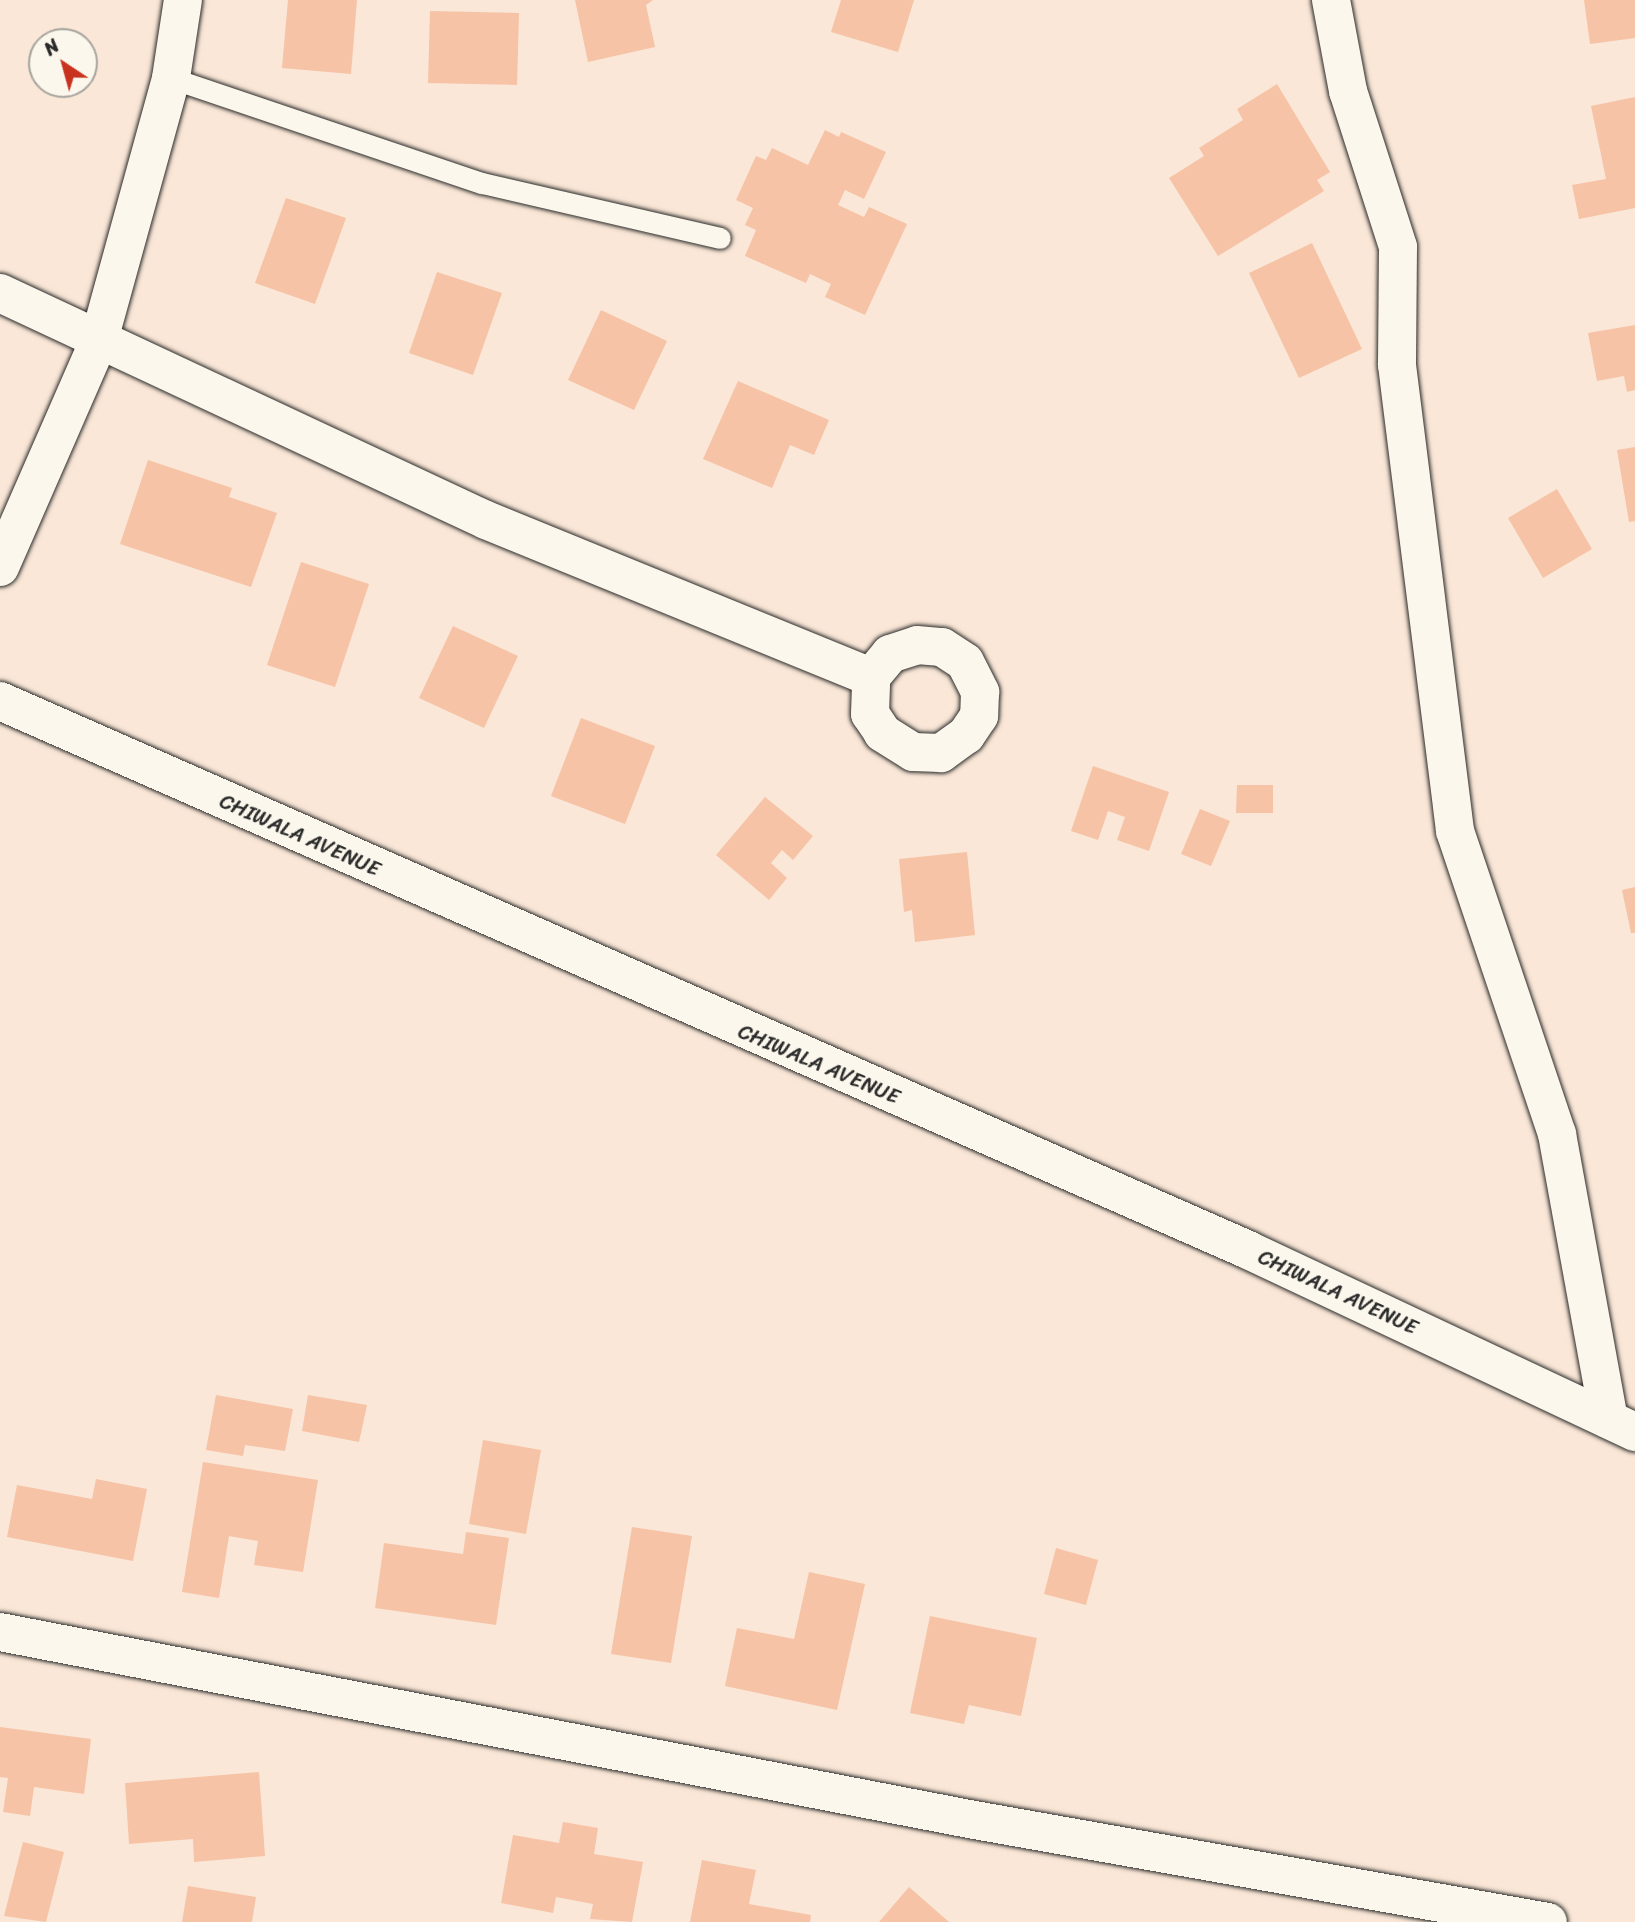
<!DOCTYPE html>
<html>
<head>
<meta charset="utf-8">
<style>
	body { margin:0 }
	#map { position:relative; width:1635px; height:1922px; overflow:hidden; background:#fae7d7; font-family:Sriracha,sans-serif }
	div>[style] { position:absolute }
	.building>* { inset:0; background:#f6c3a6 }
	.roads { filter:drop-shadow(0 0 2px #2b2b2b) drop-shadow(0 0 2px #2b2b2b) }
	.lane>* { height:21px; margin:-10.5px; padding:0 10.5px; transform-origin:10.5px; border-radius:10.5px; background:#fbf7ec }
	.street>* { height:38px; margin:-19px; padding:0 19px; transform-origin:19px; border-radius:19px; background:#fbf7ec }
	.secondary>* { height:38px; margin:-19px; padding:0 19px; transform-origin:19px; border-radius:19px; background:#fbf7ec }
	span { translate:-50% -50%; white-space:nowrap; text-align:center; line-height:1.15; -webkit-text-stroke:7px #fbf7ec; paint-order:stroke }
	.street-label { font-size:21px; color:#2b2b2b }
	.north { position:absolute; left:28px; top:28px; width:70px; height:70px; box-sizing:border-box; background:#fbf7ec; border:2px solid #a8a59f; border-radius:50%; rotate:324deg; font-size:19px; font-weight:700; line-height:28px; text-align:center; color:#2b2b2b }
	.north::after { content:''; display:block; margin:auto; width:24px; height:32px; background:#c8321e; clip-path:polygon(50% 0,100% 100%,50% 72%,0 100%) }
</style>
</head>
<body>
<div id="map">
	<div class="building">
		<div style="clip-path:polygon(288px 0,357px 0,351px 74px,282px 68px)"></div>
		<div style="clip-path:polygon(575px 0,653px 0,646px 5px,655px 47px,588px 62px)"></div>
		<div style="clip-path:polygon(841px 0,914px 0,898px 52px,831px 32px)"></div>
		<div style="clip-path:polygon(1584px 0,1635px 0,1635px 38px,1590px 44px)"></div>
		<div style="clip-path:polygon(430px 11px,519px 13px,517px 85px,428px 83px)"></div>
		<div style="clip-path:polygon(1277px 84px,1330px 172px,1317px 180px,1324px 191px,1218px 256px,1169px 178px,1204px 156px,1199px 148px,1243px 120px,1237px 109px)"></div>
		<div style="clip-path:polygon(1635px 97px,1635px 208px,1579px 219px,1572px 185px,1606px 179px,1591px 106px)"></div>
		<div style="clip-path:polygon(825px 130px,839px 137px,841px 132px,886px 152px,864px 199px,845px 190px,838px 205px,864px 217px,869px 207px,907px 224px,865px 315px,825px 297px,831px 284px,810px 274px,806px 283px,745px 256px,756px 230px,745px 225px,753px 208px,736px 200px,756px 156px,766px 160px,772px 148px,808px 165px)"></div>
		<div style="clip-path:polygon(286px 198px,346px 218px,315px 304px,255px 283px)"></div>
		<div style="clip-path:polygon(1312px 243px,1362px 349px,1299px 378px,1249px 273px)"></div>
		<div style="clip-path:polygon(437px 272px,502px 293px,473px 375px,409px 353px)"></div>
		<div style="clip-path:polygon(601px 310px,667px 341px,634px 410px,568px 380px)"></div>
		<div style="clip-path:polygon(1635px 325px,1635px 390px,1627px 392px,1624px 376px,1597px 381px,1588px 333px)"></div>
		<div style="clip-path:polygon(738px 381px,829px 420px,814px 455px,790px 445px,772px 488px,703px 459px)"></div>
		<div style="clip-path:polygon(1635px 447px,1635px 521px,1629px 522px,1617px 450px)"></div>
		<div style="clip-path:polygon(148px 460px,232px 488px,229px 497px,277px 513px,251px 587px,120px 544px)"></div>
		<div style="clip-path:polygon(1557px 489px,1592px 549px,1543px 578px,1508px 518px)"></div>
		<div style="clip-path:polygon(301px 562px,369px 584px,335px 687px,267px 665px)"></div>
		<div style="clip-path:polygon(453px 626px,518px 656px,484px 728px,419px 698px)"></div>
		<div style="clip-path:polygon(581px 718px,655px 746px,625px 824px,551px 796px)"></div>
		<div style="clip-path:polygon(1093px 766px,1169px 792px,1149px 851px,1117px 840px,1125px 817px,1108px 811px,1098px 840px,1071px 831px)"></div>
		<div style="clip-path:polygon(1237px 785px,1273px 785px,1273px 813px,1236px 813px)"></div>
		<div style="clip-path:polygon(765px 797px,813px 836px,793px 860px,782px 850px,771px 863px,787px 878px,769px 900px,716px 855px)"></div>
		<div style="clip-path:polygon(1200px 809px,1230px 821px,1211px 866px,1181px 854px)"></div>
		<div style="clip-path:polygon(967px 852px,975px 935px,915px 942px,912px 910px,904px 912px,899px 859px)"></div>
		<div style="clip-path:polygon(1635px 887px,1635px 933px,1631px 933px,1622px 890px)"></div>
		<div style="clip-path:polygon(216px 1395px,293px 1409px,285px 1451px,245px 1445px,243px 1456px,206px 1450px)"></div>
		<div style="clip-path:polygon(308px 1395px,367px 1405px,359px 1442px,302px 1431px)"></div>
		<div style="clip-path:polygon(483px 1440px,541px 1450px,526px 1534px,469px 1524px)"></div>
		<div style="clip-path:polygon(203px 1462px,318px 1480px,303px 1572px,254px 1565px,258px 1541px,229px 1536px,219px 1598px,182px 1592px)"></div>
		<div style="clip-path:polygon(96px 1479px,147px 1489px,133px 1561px,7px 1537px,17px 1485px,92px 1499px)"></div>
		<div style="clip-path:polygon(632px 1527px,692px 1536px,671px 1663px,611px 1654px)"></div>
		<div style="clip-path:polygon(466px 1532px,509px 1538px,496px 1625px,375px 1608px,384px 1543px,463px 1554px)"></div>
		<div style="clip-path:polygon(1056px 1548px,1098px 1560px,1086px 1605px,1044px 1594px)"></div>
		<div style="clip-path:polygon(809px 1572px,865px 1584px,837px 1710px,725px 1686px,737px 1628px,794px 1639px)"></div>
		<div style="clip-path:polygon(930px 1616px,1037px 1638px,1021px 1716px,969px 1705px,964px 1724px,910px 1713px)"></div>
		<div style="clip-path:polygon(0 1727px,91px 1739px,84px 1794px,34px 1787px,30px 1816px,3px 1812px,8px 1778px,0 1777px)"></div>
		<div style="clip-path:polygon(259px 1772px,265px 1856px,194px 1862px,193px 1839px,129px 1844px,125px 1783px)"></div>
		<div style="clip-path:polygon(563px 1822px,598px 1828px,594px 1854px,643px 1862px,632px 1922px,590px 1919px,593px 1904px,556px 1897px,553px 1913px,501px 1903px,513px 1835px,559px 1843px)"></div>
		<div style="clip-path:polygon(23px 1842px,64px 1852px,46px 1922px,4px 1916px)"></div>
		<div style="clip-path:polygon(702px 1860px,756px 1870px,749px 1904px,811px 1915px,810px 1922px,690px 1922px)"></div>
		<div style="clip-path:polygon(188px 1886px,256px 1897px,252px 1922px,182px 1922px)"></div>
		<div style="clip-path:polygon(909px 1887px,949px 1922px,879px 1922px)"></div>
	</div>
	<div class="roads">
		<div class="lane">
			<div style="left:171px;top:78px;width:328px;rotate:18.7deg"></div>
			<div style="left:482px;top:183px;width:244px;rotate:13deg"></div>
		</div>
		<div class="street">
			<div style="left:1331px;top:0;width:93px;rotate:79.4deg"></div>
			<div style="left:1348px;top:91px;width:164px;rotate:72.2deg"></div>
			<div style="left:1398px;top:247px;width:118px;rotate:90.5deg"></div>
			<div style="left:1397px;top:365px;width:470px;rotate:82.9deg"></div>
			<div style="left:1455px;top:831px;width:320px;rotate:71.4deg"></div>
			<div style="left:1557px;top:1134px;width:290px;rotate:79.7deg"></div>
			<div style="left:0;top:293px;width:536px;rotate:25.04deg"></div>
			<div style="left:486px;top:520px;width:416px;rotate:22.2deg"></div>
			<div style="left:0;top:567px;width:248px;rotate:-66.4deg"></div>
			<div style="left:99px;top:340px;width:272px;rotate:-74.6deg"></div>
			<div style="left:171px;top:78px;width:79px;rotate:-81.3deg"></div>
			<div style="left:917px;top:645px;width:25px;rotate:5deg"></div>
			<div style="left:942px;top:647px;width:27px;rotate:33deg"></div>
			<div style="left:965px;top:662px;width:34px;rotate:63deg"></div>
			<div style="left:980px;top:692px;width:24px;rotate:92deg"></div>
			<div style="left:979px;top:716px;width:23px;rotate:124deg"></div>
			<div style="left:966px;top:735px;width:31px;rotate:144deg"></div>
			<div style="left:941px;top:753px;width:28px;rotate:-178deg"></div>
			<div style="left:913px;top:752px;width:36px;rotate:-148deg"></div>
			<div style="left:883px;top:733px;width:23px;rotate:-124deg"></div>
			<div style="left:870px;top:714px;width:37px;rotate:-88deg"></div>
			<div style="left:871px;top:677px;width:30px;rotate:-50deg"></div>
			<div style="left:890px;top:654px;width:28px;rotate:-18deg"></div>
			<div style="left:0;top:1632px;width:987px;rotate:10.92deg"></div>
			<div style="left:969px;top:1819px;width:588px;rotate:10.09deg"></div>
		</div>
		<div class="secondary">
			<div style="left:0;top:701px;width:1363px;rotate:23.74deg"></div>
			<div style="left:1248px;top:1250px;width:428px;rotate:25.2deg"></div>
		</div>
	</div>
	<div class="street-label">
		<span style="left:300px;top:835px;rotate:24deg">CHIWALA AVENUE</span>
		<span style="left:819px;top:1064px;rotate:23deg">CHIWALA AVENUE</span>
		<span style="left:1338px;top:1292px;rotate:25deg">CHIWALA AVENUE</span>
	</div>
	<div class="north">N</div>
</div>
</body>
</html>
